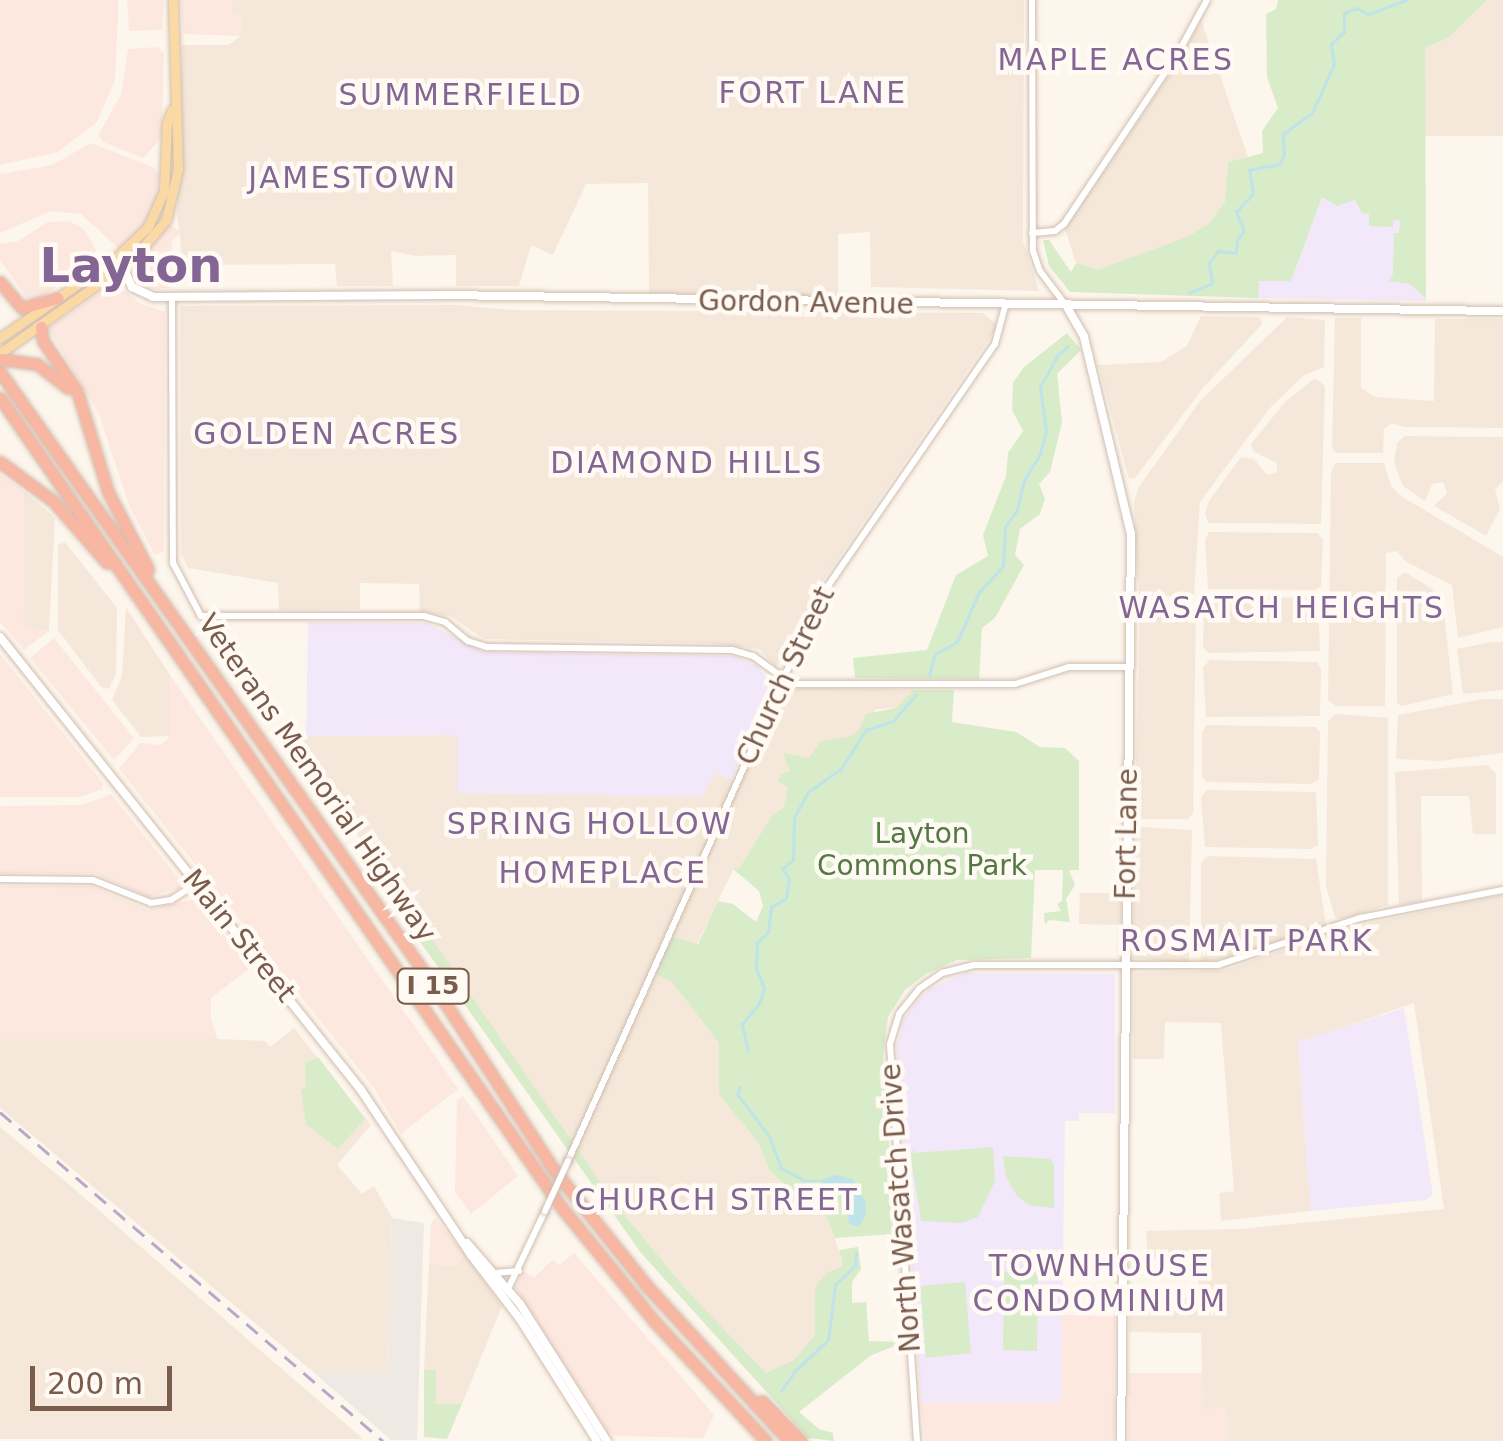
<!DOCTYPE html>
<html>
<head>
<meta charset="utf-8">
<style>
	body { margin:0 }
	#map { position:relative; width:1503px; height:1441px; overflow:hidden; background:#fdf6ec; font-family:"DejaVu Sans",sans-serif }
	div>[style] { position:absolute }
	.residential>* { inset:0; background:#f5e8da }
	.commercial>* { inset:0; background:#fde8e0 }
	.industrial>* { inset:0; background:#efe9e4 }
	.education>* { inset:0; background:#f3e8fa }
	.green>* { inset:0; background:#d8ecc9 }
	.water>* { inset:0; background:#bfe3e8 }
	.stream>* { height:2.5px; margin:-1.25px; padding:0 1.25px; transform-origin:1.25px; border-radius:1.25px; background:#bfe3e8 }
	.roads { filter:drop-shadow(0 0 2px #d1beb0) drop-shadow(0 0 2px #d1beb0) }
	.tertiary>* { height:6px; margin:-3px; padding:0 3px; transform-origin:3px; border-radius:3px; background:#fff }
	.secondary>* { height:8px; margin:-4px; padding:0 4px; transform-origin:4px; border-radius:4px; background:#fff }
	.primary>* { height:9px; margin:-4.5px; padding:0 4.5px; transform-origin:4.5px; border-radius:4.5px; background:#fbd9a5 }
	.motorway>* { height:11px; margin:-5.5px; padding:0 5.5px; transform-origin:5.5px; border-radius:5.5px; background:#f7b7a3 }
	.rail>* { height:2.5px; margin-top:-1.25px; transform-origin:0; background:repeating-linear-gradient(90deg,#b9a8c9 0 15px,transparent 0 25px) }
	.bridges { filter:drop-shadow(0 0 2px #d1beb0) drop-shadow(0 0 2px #d1beb0) }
	.tertiary-bridge>* { height:6px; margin:-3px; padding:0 3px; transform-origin:3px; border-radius:3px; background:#fff }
	span { translate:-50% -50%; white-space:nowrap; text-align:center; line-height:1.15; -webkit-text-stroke:9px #fffaf3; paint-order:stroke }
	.shield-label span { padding:2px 8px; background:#fffaf3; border:2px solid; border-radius:8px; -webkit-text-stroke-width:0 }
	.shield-label { font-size:25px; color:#7a5c4d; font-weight:700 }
	.street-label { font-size:28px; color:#7a5c4d }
	.park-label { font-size:28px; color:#537a41 }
	.neighbourhood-label { font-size:30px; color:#846695; letter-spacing:2.5px }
	.town-label { font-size:48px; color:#846695; font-weight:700 }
	.scale { position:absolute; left:30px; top:1366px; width:142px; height:45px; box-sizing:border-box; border:5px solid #7a5c4d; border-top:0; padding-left:12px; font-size:30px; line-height:35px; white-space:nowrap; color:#7a5c4d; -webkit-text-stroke:8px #fffaf3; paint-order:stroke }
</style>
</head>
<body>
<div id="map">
	<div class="residential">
		<div style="clip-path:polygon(232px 0,1024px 0,1023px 241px,1039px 291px,871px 287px,870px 232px,838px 234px,838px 297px,649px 293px,648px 183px,586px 184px,553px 255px,531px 245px,519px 286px,456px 286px,456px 255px,416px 256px,391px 251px,393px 286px,337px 286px,335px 264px,183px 265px,177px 212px,182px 45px,228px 45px,241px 36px,241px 13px,232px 13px)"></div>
		<div style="clip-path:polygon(1487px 0,1503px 0,1503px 136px,1425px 136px,1425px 48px,1448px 38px)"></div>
		<div style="clip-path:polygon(1201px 20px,1248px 157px,1228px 162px,1225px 202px,1208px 224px,1189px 236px,1098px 271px,1076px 263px,1065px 229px,1180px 59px)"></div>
		<div style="clip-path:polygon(457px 305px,511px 310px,983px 313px,998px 326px,822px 582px,791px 646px,776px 667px,759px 649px,707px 643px,484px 639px,450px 616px,420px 612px,419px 584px,360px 583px,360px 609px,279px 610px,278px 583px,188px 568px,181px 554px,180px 306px)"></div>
		<div style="clip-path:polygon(1201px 316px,1259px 317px,1263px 323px,1204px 387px,1135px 478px,1129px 479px,1098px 365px,1161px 362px,1187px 346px)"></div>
		<div style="clip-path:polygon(1287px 317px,1325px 320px,1324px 367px,1303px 376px,1269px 409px,1200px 502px,1194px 595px,1139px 597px,1134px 503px,1138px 488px,1200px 401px)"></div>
		<div style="clip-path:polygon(1335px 318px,1361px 318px,1361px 388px,1375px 397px,1434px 401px,1435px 319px,1503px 319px,1503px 428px,1404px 427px,1392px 423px,1384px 429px,1383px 453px,1336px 453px,1332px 447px)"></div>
		<div style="clip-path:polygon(1315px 378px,1325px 386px,1321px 524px,1208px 523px,1205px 513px,1209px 501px,1241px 457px,1254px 459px,1267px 475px,1277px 472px,1277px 463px,1253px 451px,1251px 444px,1285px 402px)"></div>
		<div style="clip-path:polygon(1405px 436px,1503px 437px,1503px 482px,1495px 489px,1500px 509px,1486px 536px,1434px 506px,1447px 493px,1443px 482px,1432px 484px,1425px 501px,1403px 486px,1394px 462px,1397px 443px)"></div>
		<div style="clip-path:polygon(1335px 463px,1384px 463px,1391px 486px,1401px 496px,1503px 557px,1503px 627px,1458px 638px,1452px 585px,1405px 561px,1397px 551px,1386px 553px,1385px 706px,1336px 706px,1328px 700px,1331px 472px)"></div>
		<div style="clip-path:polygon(24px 491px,55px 518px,49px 631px,23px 628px)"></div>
		<div style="clip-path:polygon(1209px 532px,1318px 533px,1323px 540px,1321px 586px,1315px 590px,1208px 589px,1205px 540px)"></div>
		<div style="clip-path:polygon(65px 542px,117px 608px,116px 674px,109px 689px,101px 687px,58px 630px,58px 545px)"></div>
		<div style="clip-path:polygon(1405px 572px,1442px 595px,1453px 694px,1402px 706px,1397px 703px,1397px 578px)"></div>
		<div style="clip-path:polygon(1208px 596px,1318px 598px,1320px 651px,1208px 653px,1203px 647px,1204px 603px)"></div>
		<div style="clip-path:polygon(1140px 605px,1188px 605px,1196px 611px,1193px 813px,1188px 819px,1141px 819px,1135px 813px)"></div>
		<div style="clip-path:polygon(126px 607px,170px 675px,170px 736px,141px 737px,112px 700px,122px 676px)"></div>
		<div style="clip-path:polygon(1491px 642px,1503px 642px,1503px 690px,1463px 694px,1457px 649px)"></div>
		<div style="clip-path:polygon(1210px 660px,1317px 662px,1321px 669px,1320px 716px,1206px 717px,1203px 667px)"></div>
		<div style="clip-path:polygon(785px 687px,913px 690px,896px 708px,876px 709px,837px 769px,768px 822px,740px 867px,733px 870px,697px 944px,656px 974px,672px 982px,720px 1043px,719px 1095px,758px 1142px,769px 1170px,801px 1201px,825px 1211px,835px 1238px,843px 1266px,815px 1287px,815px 1335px,795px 1360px,766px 1373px,685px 1288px,614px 1202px,295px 745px,306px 736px,457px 735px,458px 793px,716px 773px,739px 783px)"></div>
		<div style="clip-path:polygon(1484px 699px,1503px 699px,1503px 753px,1440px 761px,1396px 759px,1398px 715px)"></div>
		<div style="clip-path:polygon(1336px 714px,1388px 718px,1388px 905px,1341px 919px,1335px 917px,1326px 887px,1328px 721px)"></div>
		<div style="clip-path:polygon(1207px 725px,1316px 727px,1320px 732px,1319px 780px,1311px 784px,1206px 782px,1202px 777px,1202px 732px)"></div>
		<div style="clip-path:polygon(1487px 765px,1496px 773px,1496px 834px,1473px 834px,1469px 796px,1421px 796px,1422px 901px,1399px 905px,1395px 772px)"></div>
		<div style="clip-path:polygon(1206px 790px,1316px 792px,1318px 845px,1311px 849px,1205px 847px,1201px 798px)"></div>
		<div style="clip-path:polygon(1141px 827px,1192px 830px,1189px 963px,1133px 958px,1135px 831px)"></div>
		<div style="clip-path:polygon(1208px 856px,1316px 859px,1326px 925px,1243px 955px,1201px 962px,1201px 862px)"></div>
		<div style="clip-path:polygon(1080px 893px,1121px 893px,1121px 925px,1079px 924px)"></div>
		<div style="clip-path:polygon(1503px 895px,1503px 1441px,1228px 1441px,1226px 1409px,1203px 1410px,1201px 1333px,1129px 1332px,1129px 1297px,1199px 1297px,1197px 1260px,1148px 1259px,1146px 1231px,1240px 1229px,1444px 1209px,1414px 1003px,1298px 1043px,1311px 1211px,1221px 1221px,1219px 1193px,1234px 1191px,1221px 1023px,1165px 1022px,1164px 1059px,1133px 1059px,1134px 973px,1225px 970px,1347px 928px)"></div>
		<div style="clip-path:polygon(294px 1028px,371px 1125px,337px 1165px,362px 1194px,374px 1186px,392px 1218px,388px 1372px,312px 1371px,0 1108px,0 1039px,218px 1039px,265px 1041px,270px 1047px)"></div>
		<div style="clip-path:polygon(0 1127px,66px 1182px,363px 1439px,0 1439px)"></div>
		<div style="clip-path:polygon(466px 1256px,502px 1306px,462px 1404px,436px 1404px,436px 1371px,424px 1370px,429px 1263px,453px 1266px)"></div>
	</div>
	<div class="commercial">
		<div style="clip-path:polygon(0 0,118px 0,118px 16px,115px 80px,97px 122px,58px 152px,0 165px)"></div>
		<div style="clip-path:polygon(127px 0,164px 0,162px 30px,129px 31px)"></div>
		<div style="clip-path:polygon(181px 0,232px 0,232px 13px,241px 13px,241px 36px,183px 34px)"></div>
		<div style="clip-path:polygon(157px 47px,164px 53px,162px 137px,143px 158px,103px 142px,98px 135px,121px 95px,128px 49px)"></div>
		<div style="clip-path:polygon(91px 143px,153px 167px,159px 174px,157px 200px,142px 228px,119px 249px,81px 214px,51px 211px,0 233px,0 174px,52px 165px)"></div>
		<div style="clip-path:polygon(69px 221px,84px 229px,100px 257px,31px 304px,0 260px,0 244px,18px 241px,48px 222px)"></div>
		<div style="clip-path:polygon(168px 224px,182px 232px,172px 241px,171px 288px,153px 289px,136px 276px,133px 266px)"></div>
		<div style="clip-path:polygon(115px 283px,139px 303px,165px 312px,164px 551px,155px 555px,129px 505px,99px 414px,48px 328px)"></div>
		<div style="clip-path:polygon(0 474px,24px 491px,23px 627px,49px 631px,24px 650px,0 622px)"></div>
		<div style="clip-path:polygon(54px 638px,134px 738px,114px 760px,30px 658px)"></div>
		<div style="clip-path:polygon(0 654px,103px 783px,102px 789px,80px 797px,0 797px)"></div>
		<div style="clip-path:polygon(170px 675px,458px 1089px,401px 1134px,374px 1088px,119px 769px,140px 743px,161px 745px,170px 736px)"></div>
		<div style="clip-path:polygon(111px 794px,180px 880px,180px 888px,149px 897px,94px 873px,0 873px,0 806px,82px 805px)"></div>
		<div style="clip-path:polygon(0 886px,91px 886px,148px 910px,195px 899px,250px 968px,211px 998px,211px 1019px,218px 1039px,0 1039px)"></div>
		<div style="clip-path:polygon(463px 1096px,518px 1176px,471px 1214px,455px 1192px,457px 1100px)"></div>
		<div style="clip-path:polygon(435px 1218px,466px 1256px,453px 1266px,429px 1263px,431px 1224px)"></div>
		<div style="clip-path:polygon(574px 1253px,714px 1415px,703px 1438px,616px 1436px,608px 1432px,516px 1288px,522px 1271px,535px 1277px,552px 1260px,559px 1265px)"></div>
		<div style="clip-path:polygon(1062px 1315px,1115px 1316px,1114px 1441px,925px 1441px,921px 1403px,1060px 1403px)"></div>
		<div style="clip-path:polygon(1129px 1373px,1202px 1373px,1203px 1410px,1226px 1409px,1228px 1441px,1128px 1441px)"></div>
	</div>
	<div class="industrial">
		<div style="clip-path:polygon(392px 1218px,424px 1223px,417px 1440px,391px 1440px,312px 1371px,388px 1372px)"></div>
	</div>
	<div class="education">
		<div style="clip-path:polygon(1425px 136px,1426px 301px,1258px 298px,1258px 281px,1291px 281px,1326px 185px)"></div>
		<div style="clip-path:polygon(308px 622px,427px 623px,484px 652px,734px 656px,757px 666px,773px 686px,731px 780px,716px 773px,701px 797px,457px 793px,457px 735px,306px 736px)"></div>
		<div style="clip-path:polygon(965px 973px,1115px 974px,1115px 1113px,1079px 1113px,1079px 1121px,1065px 1121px,1061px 1403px,921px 1403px,897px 1047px,904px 1019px,917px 1001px,931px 988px)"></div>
		<div style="clip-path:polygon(1404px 1008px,1433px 1194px,1426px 1200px,1311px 1211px,1298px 1042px)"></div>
	</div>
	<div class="green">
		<div style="clip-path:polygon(1278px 0,1487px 0,1448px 38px,1425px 48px,1426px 299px,1410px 284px,1389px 281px,1393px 273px,1394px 233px,1399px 233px,1400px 220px,1393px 220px,1393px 227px,1369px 226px,1369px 214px,1362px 213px,1355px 200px,1337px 206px,1322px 197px,1291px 281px,1259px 281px,1258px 298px,1070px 292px,1049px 266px,1043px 240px,1049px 240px,1071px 272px,1076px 263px,1098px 270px,1189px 236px,1208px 224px,1225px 202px,1228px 162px,1263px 153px,1262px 131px,1278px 108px,1267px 77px,1266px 14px,1276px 9px)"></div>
		<div style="clip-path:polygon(1067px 333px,1081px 350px,1057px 374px,1062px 422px,1050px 472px,1039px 484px,1045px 499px,1040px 514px,1020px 529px,1015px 555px,1024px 565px,995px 618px,982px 628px,979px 679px,855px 678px,853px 658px,927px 650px,956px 575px,988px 556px,983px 535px,1006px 476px,1008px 453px,1023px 431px,1012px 410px,1013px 383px,1024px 367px)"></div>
		<div style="clip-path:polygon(913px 690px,954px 690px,952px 722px,1016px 732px,1040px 747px,1065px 748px,1079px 761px,1079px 870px,1069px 870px,1075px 885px,1066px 899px,1070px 922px,1049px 920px,1045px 924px,1044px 913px,1061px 911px,1057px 904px,1062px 901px,1063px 870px,1035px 870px,1031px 958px,957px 960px,926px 974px,905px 990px,888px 1017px,883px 1057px,895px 1234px,835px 1238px,824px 1211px,801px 1201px,769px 1170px,758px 1142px,719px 1095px,719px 1043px,672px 982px,656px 974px,672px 937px,698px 944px,718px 901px,733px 904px,756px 922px,763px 906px,759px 891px,733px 869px,740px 867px,771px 817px,784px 807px,788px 787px,778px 781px,781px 774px,790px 771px,783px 753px,809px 758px,821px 741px,849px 737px,859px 730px,866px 714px,896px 708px)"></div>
		<div style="clip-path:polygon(377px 860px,614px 1202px,685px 1288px,766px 1373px,794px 1360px,815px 1335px,815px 1287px,827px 1273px,843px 1266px,839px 1250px,858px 1247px,861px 1269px,852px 1282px,852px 1303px,866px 1302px,869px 1341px,904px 1342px,870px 1356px,799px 1412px,819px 1429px,833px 1433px,834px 1441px,808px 1438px,641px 1253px,367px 867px)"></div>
		<div style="clip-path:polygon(319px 1058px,365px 1119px,338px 1149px,306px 1124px,301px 1090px,306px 1088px,305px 1062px)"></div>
		<div style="clip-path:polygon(916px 1147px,914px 1153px,993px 1147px,995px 1181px,978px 1217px,962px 1223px,921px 1221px,910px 1154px)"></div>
		<div style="clip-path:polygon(1003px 1156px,1050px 1159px,1054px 1164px,1054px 1208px,1029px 1205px,1017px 1196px,1006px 1177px)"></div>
		<div style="clip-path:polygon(1004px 1272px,1038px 1273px,1037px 1351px,1003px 1350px)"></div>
		<div style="clip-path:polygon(965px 1282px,971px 1353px,926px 1358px,920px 1286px)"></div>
		<div style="clip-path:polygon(424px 1370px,436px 1370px,436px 1404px,462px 1404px,447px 1439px,424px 1437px)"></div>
	</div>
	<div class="water">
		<div style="clip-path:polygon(836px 1175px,853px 1179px,865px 1201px,866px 1214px,859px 1227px,849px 1224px,844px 1192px,818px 1181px)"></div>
	</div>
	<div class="stream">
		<div style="left:1189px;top:293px;width:25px;rotate:-23deg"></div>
		<div style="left:1212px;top:283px;width:20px;rotate:-99deg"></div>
		<div style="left:1209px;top:263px;width:15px;rotate:-53deg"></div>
		<div style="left:1218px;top:251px;width:18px;rotate:6deg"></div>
		<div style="left:1236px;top:253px;width:13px;rotate:-86deg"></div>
		<div style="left:1237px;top:240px;width:11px;rotate:-52deg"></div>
		<div style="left:1244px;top:231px;width:21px;rotate:-113deg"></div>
		<div style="left:1236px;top:212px;width:25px;rotate:-47deg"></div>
		<div style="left:1253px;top:194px;width:24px;rotate:-99deg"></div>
		<div style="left:1249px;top:170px;width:31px;rotate:-11deg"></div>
		<div style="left:1279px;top:164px;width:10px;rotate:-61deg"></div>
		<div style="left:1284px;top:155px;width:21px;rotate:-93deg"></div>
		<div style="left:1283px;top:134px;width:36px;rotate:-36deg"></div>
		<div style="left:1312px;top:113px;width:54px;rotate:-65.8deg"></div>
		<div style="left:1334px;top:64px;width:20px;rotate:-99deg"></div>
		<div style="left:1331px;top:44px;width:18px;rotate:-43deg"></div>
		<div style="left:1344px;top:32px;width:19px;rotate:-90deg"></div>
		<div style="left:1344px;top:13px;width:14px;rotate:-21deg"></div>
		<div style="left:1357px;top:8px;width:13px;rotate:29deg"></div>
		<div style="left:1368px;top:14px;width:40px;rotate:-20.2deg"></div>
		<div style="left:929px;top:675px;width:22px;rotate:-74deg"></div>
		<div style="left:935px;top:654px;width:25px;rotate:-29deg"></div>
		<div style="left:957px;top:642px;width:55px;rotate:-66.3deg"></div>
		<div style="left:979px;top:592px;width:35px;rotate:-47deg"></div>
		<div style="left:1003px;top:566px;width:39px;rotate:-87deg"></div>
		<div style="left:1005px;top:527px;width:21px;rotate:-55deg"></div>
		<div style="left:1017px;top:510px;width:31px;rotate:-77deg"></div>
		<div style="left:1024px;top:480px;width:31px;rotate:-58deg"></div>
		<div style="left:1040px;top:454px;width:23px;rotate:-75deg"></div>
		<div style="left:1046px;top:432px;width:45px;rotate:-97.6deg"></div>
		<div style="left:1040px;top:387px;width:37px;rotate:-61deg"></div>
		<div style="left:1058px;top:355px;width:13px;rotate:-42deg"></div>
		<div style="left:748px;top:1051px;width:28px;rotate:-103deg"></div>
		<div style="left:742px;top:1024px;width:26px;rotate:-50deg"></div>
		<div style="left:759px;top:1004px;width:16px;rotate:-72deg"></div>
		<div style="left:764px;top:989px;width:22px;rotate:-111deg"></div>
		<div style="left:756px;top:968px;width:25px;rotate:-88deg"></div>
		<div style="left:757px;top:943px;width:16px;rotate:-45deg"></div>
		<div style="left:768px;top:932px;width:25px;rotate:-83deg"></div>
		<div style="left:771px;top:907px;width:17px;rotate:-31deg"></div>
		<div style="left:786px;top:898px;width:19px;rotate:-81deg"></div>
		<div style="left:789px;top:879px;width:12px;rotate:-125deg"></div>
		<div style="left:782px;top:869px;width:14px;rotate:-39deg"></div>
		<div style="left:793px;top:860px;width:42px;rotate:-88.6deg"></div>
		<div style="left:794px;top:818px;width:30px;rotate:-62deg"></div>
		<div style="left:808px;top:792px;width:39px;rotate:-35deg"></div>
		<div style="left:840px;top:770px;width:48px;rotate:-57deg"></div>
		<div style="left:866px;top:730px;width:28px;rotate:-18deg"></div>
		<div style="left:893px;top:721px;width:35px;rotate:-49deg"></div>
		<div style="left:740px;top:1087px;width:8px;rotate:104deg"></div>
		<div style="left:738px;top:1095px;width:53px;rotate:52.7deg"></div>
		<div style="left:770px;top:1137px;width:33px;rotate:70deg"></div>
		<div style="left:781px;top:1168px;width:27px;rotate:28deg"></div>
		<div style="left:805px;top:1181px;width:13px"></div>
		<div style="left:781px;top:1391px;width:24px;rotate:-55deg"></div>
		<div style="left:795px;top:1371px;width:45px;rotate:-43.2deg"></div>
		<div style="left:828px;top:1340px;width:55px;rotate:-82.7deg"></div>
		<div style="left:835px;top:1285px;width:28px;rotate:-44deg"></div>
		<div style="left:855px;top:1266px;width:13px;rotate:-86deg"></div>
	</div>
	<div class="roads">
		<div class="tertiary">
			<div style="left:1032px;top:0;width:251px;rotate:89.8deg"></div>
			<div style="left:1033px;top:251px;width:21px;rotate:71deg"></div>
			<div style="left:1040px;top:271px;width:41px;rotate:52.9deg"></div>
			<div style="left:1032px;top:233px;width:23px;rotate:-5deg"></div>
			<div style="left:1055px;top:231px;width:11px;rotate:-38deg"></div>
			<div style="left:1064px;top:224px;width:206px;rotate:-56.3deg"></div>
			<div style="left:1178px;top:53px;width:60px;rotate:-61.3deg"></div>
			<div style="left:172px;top:297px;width:266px;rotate:89.8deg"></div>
			<div style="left:173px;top:563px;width:60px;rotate:62.2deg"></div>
			<div style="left:201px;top:616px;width:223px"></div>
			<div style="left:424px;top:616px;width:22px;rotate:16deg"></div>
			<div style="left:445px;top:622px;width:30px;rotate:40deg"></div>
			<div style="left:468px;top:641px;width:20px;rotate:18deg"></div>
			<div style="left:487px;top:647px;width:245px;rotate:0.7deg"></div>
			<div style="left:732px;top:650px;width:22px;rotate:16deg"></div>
			<div style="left:753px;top:656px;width:48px;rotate:35.7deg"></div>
			<div style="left:792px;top:684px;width:223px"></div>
			<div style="left:1015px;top:684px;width:57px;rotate:-17.5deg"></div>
			<div style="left:1069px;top:667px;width:60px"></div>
			<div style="left:0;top:879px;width:93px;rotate:0.6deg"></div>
			<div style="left:93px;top:880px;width:62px;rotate:21.6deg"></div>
			<div style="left:151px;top:903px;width:20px;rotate:-9deg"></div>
			<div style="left:171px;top:900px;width:31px;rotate:-33deg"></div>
			<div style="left:568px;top:1161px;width:616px;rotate:-65.93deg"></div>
			<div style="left:819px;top:599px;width:310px;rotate:-55.4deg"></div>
			<div style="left:995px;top:344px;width:39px;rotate:-75deg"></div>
			<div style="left:495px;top:1273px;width:24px;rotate:-5deg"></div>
			<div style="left:508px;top:1289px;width:86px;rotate:-64.6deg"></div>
			<div style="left:917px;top:1441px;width:398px;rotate:-93.9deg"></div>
			<div style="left:890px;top:1044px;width:31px;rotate:-73deg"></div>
			<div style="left:899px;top:1014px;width:32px;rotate:-51deg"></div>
			<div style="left:919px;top:989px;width:28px;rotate:-35deg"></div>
			<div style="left:942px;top:973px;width:33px;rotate:-14deg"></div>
			<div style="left:974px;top:965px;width:244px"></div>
			<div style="left:1218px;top:965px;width:150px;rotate:-18.3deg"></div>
			<div style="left:1360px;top:918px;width:146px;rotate:-11.1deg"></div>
		</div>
		<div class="secondary">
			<div style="left:123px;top:267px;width:22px;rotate:66deg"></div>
			<div style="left:132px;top:287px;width:23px;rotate:25deg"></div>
			<div style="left:153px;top:297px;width:292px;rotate:-0.4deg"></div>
			<div style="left:445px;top:295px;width:1058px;rotate:0.87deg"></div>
			<div style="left:1067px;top:307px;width:34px;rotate:60deg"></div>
			<div style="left:1084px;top:337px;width:203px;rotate:76.6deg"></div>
			<div style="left:1131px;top:534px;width:907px;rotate:90.63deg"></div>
			<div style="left:0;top:637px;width:579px;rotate:51.45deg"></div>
			<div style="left:361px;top:1090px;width:198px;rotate:56.3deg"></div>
			<div style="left:471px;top:1255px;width:81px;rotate:52.6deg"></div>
			<div style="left:520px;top:1319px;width:144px;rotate:57.7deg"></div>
			<div style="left:467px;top:1243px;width:81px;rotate:49deg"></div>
			<div style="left:520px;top:1304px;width:162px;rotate:57.6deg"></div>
		</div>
		<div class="primary">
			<div style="left:0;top:338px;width:142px;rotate:-34.7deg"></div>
			<div style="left:117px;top:257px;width:43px;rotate:-44.1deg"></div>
			<div style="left:148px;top:227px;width:39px;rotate:-66deg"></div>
			<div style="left:164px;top:191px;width:68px;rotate:-87.5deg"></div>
			<div style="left:167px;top:123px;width:14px;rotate:-69deg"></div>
			<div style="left:3px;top:351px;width:158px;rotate:-35.2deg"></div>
			<div style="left:132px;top:260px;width:52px;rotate:-49.6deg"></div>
			<div style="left:166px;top:220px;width:52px;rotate:-76.8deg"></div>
			<div style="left:178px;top:169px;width:169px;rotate:-91.7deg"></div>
		</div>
		<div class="motorway">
			<div style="left:0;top:282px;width:34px;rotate:50deg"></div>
			<div style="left:22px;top:308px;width:37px;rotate:-16deg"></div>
			<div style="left:41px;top:327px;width:14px;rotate:82deg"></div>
			<div style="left:43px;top:341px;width:60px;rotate:55.8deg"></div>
			<div style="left:77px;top:391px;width:106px;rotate:72.9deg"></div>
			<div style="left:108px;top:492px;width:87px;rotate:62.5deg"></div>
			<div style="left:0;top:359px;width:37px;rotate:8deg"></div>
			<div style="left:37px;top:364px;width:39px;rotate:38deg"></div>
			<div style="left:0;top:372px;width:759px;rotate:54.76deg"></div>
			<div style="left:438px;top:992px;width:212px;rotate:56.9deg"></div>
			<div style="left:554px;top:1170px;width:147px;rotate:51.3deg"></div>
			<div style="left:646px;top:1285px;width:212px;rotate:47.5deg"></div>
			<div style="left:0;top:398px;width:986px;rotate:55.25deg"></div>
			<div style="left:562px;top:1208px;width:146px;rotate:50.8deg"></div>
			<div style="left:654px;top:1321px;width:164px;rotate:47deg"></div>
			<div style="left:0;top:462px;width:66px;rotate:36.3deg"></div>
			<div style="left:53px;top:501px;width:82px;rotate:48.9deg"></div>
			<div style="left:762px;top:1401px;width:56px;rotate:45.7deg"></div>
		</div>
	</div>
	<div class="rail">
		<div style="left:0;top:1112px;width:505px;rotate:40.66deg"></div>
	</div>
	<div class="bridges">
		<div class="tertiary-bridge">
			<div style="left:545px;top:1211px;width:55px;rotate:-65.3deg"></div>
		</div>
	</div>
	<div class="shield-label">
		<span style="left:433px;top:986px">I 15</span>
	</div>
	<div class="street-label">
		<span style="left:806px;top:303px;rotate:1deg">Gordon Avenue</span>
		<span style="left:786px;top:676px;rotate:-65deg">Church Street</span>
		<span style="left:317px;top:778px;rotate:55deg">Veterans Memorial Highway</span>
		<span style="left:1127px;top:834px;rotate:-89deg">Fort Lane</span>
		<span style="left:239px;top:936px;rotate:51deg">Main Street</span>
		<span style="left:901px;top:1208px;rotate:-94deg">North Wasatch Drive</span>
	</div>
	<div class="park-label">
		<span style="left:922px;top:850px">Layton<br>Commons Park</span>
	</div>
	<div class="neighbourhood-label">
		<span style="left:1116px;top:60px">MAPLE ACRES</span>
		<span style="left:813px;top:93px">FORT LANE</span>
		<span style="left:461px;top:95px">SUMMERFIELD</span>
		<span style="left:353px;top:178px">JAMESTOWN</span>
		<span style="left:327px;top:434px">GOLDEN ACRES</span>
		<span style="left:687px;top:463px">DIAMOND HILLS</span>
		<span style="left:1282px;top:608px">WASATCH HEIGHTS</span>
		<span style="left:590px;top:824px">SPRING HOLLOW</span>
		<span style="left:603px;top:873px">HOMEPLACE</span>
		<span style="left:1247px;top:941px">ROSMAIT PARK</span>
		<span style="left:717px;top:1200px">CHURCH STREET</span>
		<span style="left:1100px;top:1283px">TOWNHOUSE<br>CONDOMINIUM</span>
	</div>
	<div class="town-label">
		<span style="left:131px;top:266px">Layton</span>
	</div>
	<div class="scale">200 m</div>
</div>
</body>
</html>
